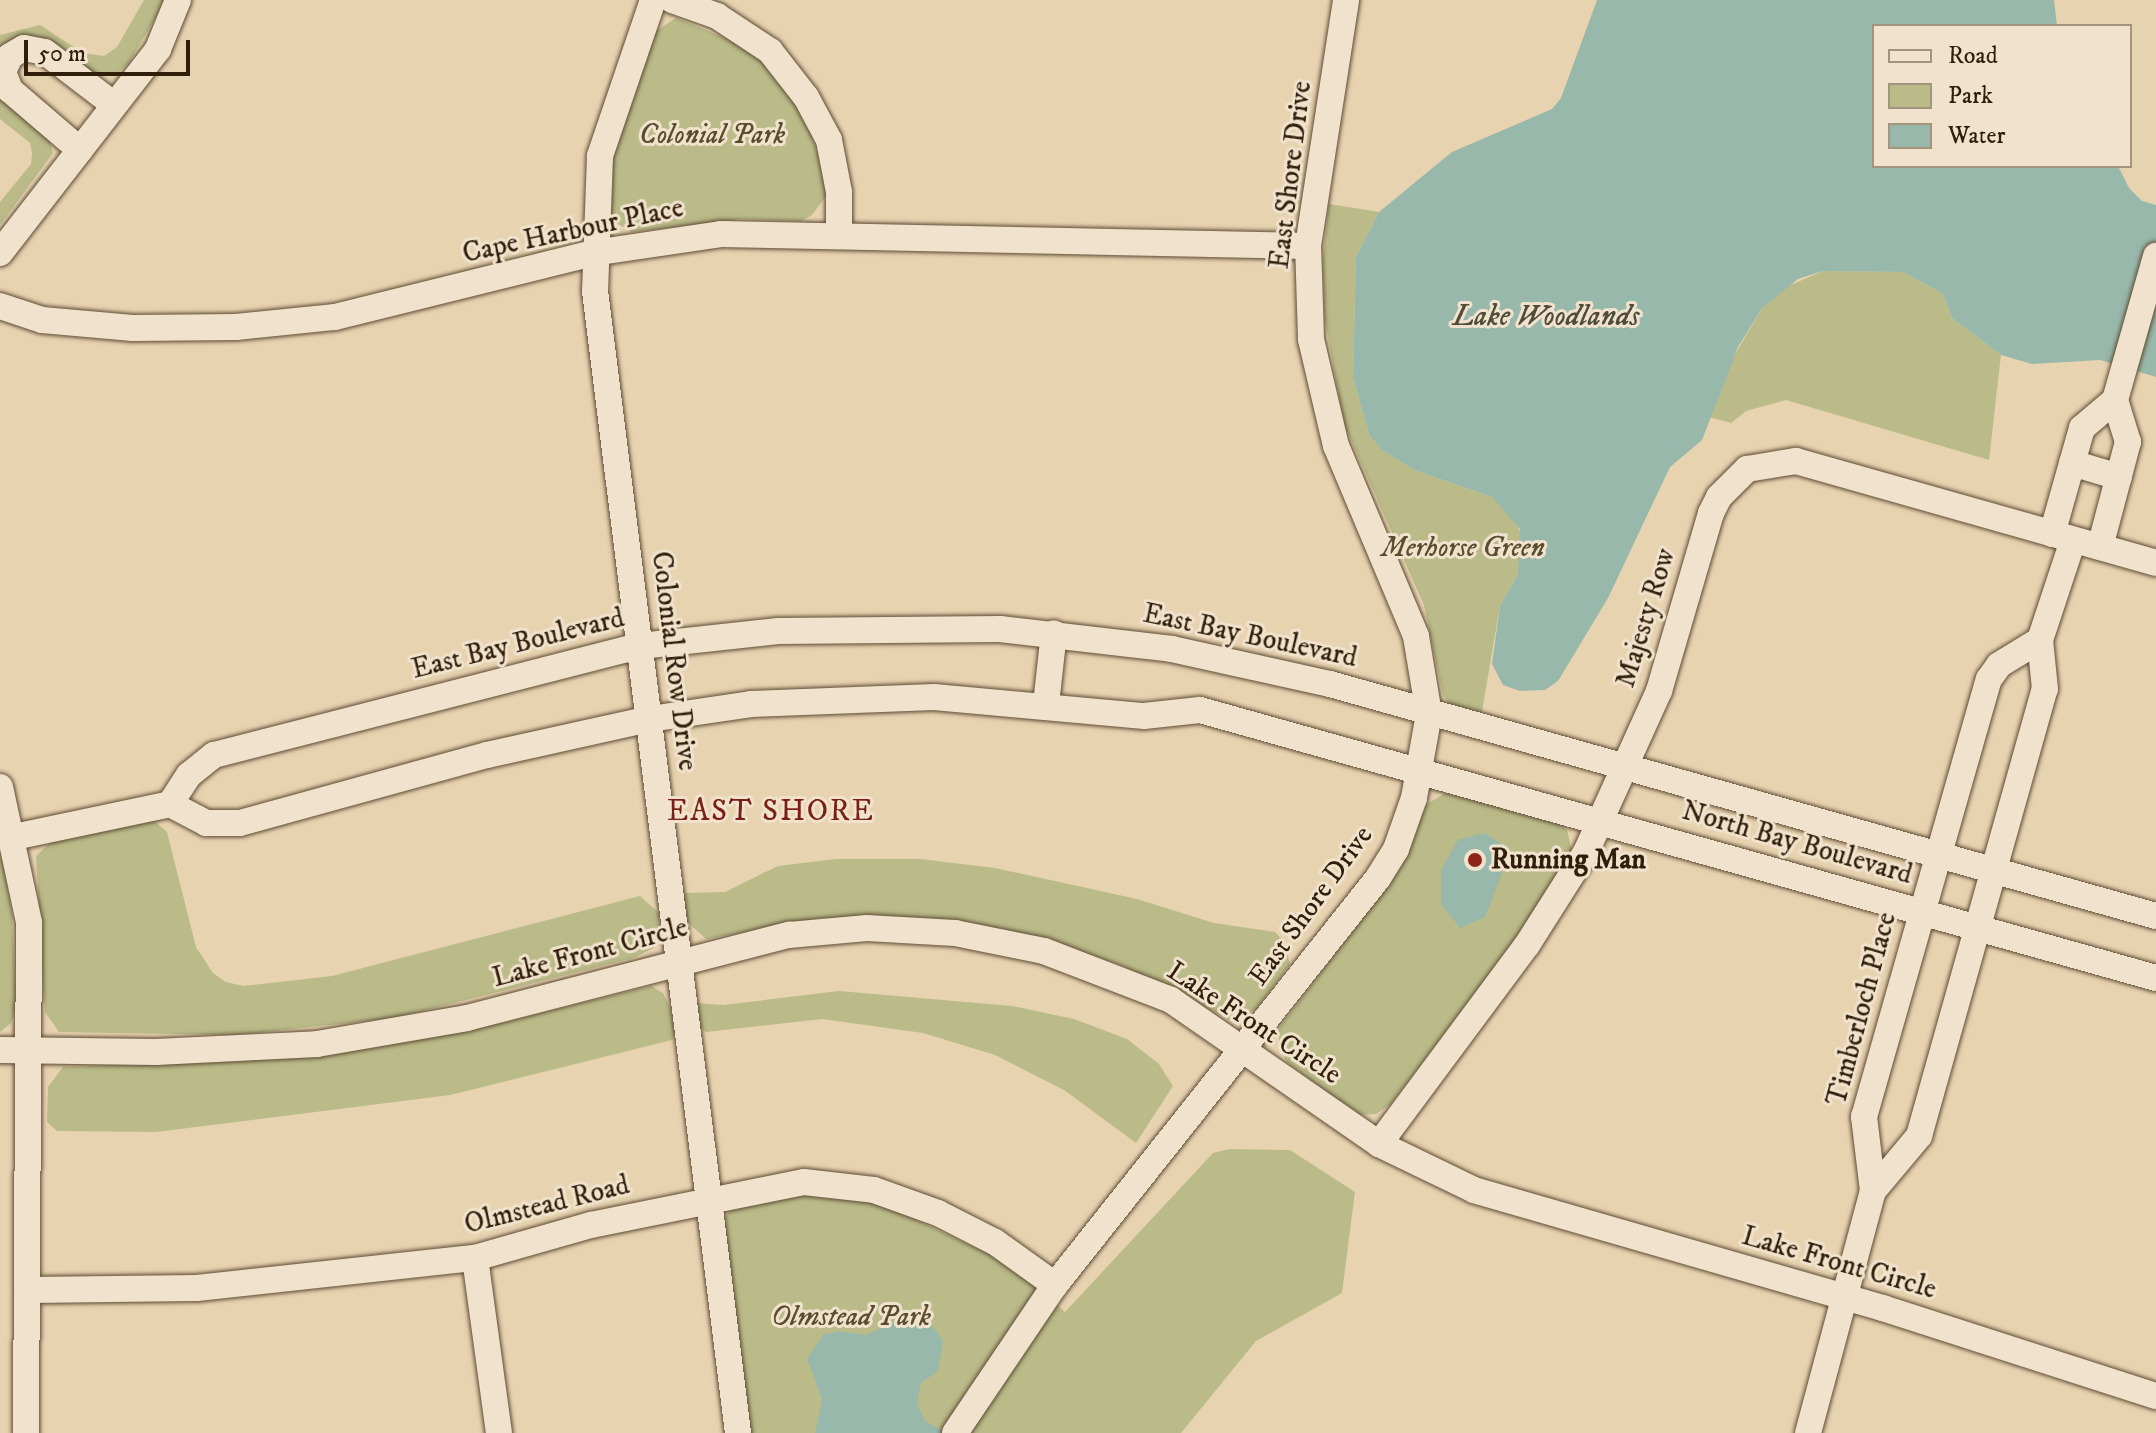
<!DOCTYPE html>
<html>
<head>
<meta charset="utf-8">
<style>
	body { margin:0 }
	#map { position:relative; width:2156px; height:1433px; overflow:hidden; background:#e8d3b1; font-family:"IM FELL DW Pica",serif }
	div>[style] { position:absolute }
	.green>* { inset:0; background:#babb89 }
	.water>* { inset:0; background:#97b8aa }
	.roads { filter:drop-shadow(0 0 2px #5e4b34) drop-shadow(0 0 2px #5e4b34) }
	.minor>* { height:26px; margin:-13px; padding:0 13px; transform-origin:13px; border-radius:13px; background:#f0e2cc }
	.dots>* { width:22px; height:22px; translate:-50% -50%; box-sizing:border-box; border:4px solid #f0e2cc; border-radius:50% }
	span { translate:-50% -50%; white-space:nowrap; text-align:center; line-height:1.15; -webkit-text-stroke:6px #f0e2cc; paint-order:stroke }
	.park-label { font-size:28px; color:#594d30; font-style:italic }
	.street-label { font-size:28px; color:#301e0a }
	.poi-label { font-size:28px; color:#301e0a; font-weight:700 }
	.left { translate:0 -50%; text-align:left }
	.water-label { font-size:30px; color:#4f4c3a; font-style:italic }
	.neighbourhood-label { font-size:30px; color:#7a1f14; letter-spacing:2px }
	.legend { position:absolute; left:1872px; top:24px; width:260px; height:144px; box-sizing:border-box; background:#f0e2cc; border:2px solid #a3947e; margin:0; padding:10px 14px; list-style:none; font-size:24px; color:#301e0a }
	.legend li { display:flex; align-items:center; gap:16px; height:40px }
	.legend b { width:40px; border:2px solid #a3947e }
	.scale { position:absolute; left:24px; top:40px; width:166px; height:36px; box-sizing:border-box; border:4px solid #301e0a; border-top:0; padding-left:10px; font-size:24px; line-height:28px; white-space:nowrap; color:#301e0a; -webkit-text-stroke:6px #f0e2cc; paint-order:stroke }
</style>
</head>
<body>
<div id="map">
	<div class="green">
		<div style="clip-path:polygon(144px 0,166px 0,128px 64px,115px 75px,93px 75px,49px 39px,34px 36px,0 55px,0 35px,40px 25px,83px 53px,104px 56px,117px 47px)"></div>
		<div style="clip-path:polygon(676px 18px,745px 46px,780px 78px,807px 120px,821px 165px,826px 196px,812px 215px,801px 221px,740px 219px,632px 232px,613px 221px,606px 199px,617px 140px,656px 31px)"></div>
		<div style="clip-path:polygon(0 90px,49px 138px,53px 153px,0 225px,0 202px,31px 164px,32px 153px,30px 143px,0 119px)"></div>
		<div style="clip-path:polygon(1329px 204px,1379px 212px,1356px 257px,1353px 377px,1369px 435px,1382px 450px,1414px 470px,1492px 497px,1511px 514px,1521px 533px,1518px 574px,1500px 606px,1481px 717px,1450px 705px,1443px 695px,1424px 605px,1344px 424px,1325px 320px,1323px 260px)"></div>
		<div style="clip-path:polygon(1823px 271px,1903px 272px,1943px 294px,1952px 318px,2001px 355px,1989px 460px,1786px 400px,1746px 411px,1731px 423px,1709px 417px,1726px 370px,1762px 308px,1779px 290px)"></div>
		<div style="clip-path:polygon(1449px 791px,1557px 820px,1567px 830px,1572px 851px,1539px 909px,1391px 1104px,1376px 1114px,1358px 1115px,1287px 1062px,1279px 1048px,1279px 1028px,1385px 889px,1427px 804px)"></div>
		<div style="clip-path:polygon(152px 819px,167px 832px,196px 947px,213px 973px,226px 982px,243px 986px,332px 976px,640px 896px,659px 913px,659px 938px,654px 948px,633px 958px,394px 1018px,236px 1035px,59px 1032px,45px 1012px,36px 856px,54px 839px)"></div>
		<div style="clip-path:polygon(0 846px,12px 915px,16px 1008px,11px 1023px,0 1032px)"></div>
		<div style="clip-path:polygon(836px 859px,920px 859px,995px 868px,1137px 899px,1214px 923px,1275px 932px,1284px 941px,1290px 964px,1255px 1010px,1230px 1020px,1123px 966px,1056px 943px,885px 919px,821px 918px,706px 939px,683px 918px,684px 893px,725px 892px,778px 866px)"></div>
		<div style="clip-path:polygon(651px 986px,663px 993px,670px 1007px,676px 1030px,672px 1040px,450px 1095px,156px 1132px,57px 1131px,47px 1122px,48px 1087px,63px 1067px,318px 1057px,477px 1029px)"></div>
		<div style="clip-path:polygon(839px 991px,1012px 1006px,1074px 1019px,1127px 1039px,1159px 1064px,1173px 1086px,1136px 1143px,1064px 1090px,995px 1055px,923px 1033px,822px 1019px,706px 1032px,699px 1026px,696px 1003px,724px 1005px)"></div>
		<div style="clip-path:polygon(1230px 1149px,1290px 1150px,1355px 1192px,1342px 1293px,1256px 1341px,1181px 1433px,748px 1433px,724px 1219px,736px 1203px,759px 1196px,826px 1194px,874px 1200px,1016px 1267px,1065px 1312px,1213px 1153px)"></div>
	</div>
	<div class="water">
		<div style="clip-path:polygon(1597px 0,2054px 0,2057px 26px,1874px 26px,1874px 166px,2118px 166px,2129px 188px,2142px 201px,2156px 205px,2156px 377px,2100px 360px,2032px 364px,2001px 355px,1952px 318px,1943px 294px,1903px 272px,1823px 271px,1798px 279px,1762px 308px,1738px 347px,1702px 440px,1670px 467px,1608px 598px,1558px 681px,1545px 690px,1520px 691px,1503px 685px,1492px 664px,1500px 606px,1518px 574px,1520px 529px,1492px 497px,1414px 470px,1382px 450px,1369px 435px,1353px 377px,1356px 257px,1379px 212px,1452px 152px,1552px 109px,1561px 98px)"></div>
		<div style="clip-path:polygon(1484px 833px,1502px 844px,1502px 873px,1485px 917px,1460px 928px,1441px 904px,1441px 870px,1458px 840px)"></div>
		<div style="clip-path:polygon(904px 1319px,931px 1325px,943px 1340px,938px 1371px,921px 1383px,917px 1404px,925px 1421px,946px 1433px,815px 1433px,822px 1399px,807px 1359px,823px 1335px,839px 1331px,866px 1335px)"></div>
	</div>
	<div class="roads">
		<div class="minor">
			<div style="left:653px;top:0;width:165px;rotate:108.8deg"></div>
			<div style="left:600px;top:156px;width:135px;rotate:92.1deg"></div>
			<div style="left:595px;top:291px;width:1151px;rotate:82.86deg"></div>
			<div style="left:672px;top:0;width:48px;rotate:19.6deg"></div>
			<div style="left:717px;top:16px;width:64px;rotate:33.4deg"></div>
			<div style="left:770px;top:51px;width:58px;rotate:52deg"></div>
			<div style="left:806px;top:97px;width:49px;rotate:61.9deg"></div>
			<div style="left:829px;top:140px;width:53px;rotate:79.1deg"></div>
			<div style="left:839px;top:192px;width:42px;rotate:90deg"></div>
			<div style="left:80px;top:150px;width:92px;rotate:-139.4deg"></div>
			<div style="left:10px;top:90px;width:19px;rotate:-111deg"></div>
			<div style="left:3px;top:72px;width:17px;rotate:-66deg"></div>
			<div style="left:10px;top:56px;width:16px;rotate:-30deg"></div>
			<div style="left:24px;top:48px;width:21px;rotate:11deg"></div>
			<div style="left:45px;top:52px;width:86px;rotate:37.4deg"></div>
			<div style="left:0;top:253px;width:258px;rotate:-52.2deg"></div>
			<div style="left:158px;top:49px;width:53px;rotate:-67.8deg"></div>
			<div style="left:0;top:306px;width:44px;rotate:18.4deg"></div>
			<div style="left:42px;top:320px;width:91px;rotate:5deg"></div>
			<div style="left:133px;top:328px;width:103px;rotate:-0.6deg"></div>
			<div style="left:236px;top:327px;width:100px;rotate:-5.8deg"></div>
			<div style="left:335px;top:317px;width:266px;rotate:-13.9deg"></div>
			<div style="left:593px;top:253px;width:129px;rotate:-8.4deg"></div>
			<div style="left:721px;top:234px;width:587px;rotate:1.17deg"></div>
			<div style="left:2072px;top:463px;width:49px;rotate:16.6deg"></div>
			<div style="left:2052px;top:534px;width:110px;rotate:-74.2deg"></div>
			<div style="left:2082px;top:428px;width:43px;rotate:-40.3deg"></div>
			<div style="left:2100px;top:547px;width:109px;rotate:-75.1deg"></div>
			<div style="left:2128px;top:442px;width:44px;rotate:-107.2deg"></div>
			<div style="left:2115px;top:400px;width:150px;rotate:-74.1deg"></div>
			<div style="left:1046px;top:704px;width:71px;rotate:-83.6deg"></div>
			<div style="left:0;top:787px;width:138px;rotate:77.9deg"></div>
			<div style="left:29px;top:922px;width:511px;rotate:90.34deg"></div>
			<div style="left:170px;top:804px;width:35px;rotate:-57deg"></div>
			<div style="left:189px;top:775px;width:32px;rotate:-39deg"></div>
			<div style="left:214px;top:755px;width:440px;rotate:-14.4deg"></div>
			<div style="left:640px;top:646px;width:139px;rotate:-6.2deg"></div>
			<div style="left:778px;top:631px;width:222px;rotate:-0.5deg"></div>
			<div style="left:1000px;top:629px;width:173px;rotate:6.6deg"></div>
			<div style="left:1172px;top:649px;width:162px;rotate:12.5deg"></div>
			<div style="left:1330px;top:684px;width:858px;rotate:15.69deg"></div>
			<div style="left:14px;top:837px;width:159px;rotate:-11.9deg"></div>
			<div style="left:170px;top:804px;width:41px;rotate:27.8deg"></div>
			<div style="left:206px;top:823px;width:34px"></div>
			<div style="left:240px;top:823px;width:256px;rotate:-15.4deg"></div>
			<div style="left:487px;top:755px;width:167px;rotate:-12.5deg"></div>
			<div style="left:650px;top:719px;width:102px;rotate:-8.4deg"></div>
			<div style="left:751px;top:704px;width:183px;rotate:-2.2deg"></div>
			<div style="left:934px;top:697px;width:211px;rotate:5.2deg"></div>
			<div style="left:1144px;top:716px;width:56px;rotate:-6.1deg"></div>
			<div style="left:1200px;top:710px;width:993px;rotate:15.66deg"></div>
			<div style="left:0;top:1050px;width:156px;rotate:0.7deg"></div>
			<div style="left:156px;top:1052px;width:161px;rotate:-2.8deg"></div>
			<div style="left:317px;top:1044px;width:152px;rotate:-9.8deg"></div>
			<div style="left:467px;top:1018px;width:333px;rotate:-14.5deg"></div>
			<div style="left:789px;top:935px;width:78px;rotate:-5.1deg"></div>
			<div style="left:867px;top:928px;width:88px;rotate:3.3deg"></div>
			<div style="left:955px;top:933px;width:91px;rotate:11.4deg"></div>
			<div style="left:1044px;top:951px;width:136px;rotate:21.1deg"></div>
			<div style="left:1171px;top:1000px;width:253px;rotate:34.7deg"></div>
			<div style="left:1379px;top:1144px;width:106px;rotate:25.8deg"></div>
			<div style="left:1474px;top:1190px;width:426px;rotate:16.1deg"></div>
			<div style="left:1883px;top:1308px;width:287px;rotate:17.9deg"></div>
			<div style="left:1379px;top:1144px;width:248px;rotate:-53.4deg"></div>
			<div style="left:1527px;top:945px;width:110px;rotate:-57.6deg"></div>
			<div style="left:1586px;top:852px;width:177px;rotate:-65.6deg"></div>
			<div style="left:1659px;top:691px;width:185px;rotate:-73.7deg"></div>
			<div style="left:1711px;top:513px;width:18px;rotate:-63deg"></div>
			<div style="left:1719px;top:497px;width:40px;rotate:-45deg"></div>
			<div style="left:1747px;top:469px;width:50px;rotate:-9.3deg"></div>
			<div style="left:1796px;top:461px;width:374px;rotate:15.8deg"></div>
			<div style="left:1873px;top:1191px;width:72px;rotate:-50.1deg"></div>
			<div style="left:1919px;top:1136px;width:464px;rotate:-74.3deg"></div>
			<div style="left:2045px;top:689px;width:49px;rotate:-95.8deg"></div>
			<div style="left:2040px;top:640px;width:105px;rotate:-71.7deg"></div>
			<div style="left:475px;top:1258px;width:177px;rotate:82.2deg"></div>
			<div style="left:28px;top:1290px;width:169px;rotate:-0.7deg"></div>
			<div style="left:197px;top:1288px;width:280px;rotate:-6.2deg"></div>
			<div style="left:475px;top:1258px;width:121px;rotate:-15.9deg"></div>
			<div style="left:591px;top:1225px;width:217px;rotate:-11.4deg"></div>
			<div style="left:804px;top:1182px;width:70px;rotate:6.5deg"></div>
			<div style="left:874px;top:1190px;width:68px;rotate:19.8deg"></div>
			<div style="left:938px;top:1213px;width:64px;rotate:27deg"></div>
			<div style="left:995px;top:1242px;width:74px;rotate:35.6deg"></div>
			<div style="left:955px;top:1433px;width:179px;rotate:-56deg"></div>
			<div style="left:1055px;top:1285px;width:520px;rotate:-51.56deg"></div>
			<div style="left:1378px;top:878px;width:34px;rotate:-58deg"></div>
			<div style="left:1396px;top:849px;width:54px;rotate:-70.6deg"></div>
			<div style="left:1414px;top:798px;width:85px;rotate:-79.9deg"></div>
			<div style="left:1429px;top:714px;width:79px;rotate:-99.5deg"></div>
			<div style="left:1416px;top:636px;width:206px;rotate:-112.8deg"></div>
			<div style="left:1336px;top:446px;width:110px;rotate:-103.2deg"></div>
			<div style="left:1311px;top:339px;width:93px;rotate:-91.8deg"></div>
			<div style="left:1308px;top:246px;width:249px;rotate:-81.2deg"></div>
			<div style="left:1808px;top:1433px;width:251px;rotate:-75deg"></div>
			<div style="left:1873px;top:1191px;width:75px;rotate:-96.9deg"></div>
			<div style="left:1864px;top:1117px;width:455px;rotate:-74.1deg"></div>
			<div style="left:1989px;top:679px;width:17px;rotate:-54deg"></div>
			<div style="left:1999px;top:665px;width:48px;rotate:-31.4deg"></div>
		</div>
	</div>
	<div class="dots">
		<div style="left:1475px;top:860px;background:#8f2418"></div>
	</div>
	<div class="park-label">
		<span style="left:712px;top:135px">Colonial Park</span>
		<span style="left:1463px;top:548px">Merhorse Green</span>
		<span style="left:851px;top:1317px">Olmstead Park</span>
	</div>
	<div class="street-label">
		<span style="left:1291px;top:175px;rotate:-83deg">East Shore Drive</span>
		<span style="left:573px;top:231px;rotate:-12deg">Cape Harbour Place</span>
		<span style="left:1646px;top:618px;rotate:-73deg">Majesty Row</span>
		<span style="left:1250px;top:636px;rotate:12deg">East Bay Boulevard</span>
		<span style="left:518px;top:644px;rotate:-14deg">East Bay Boulevard</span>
		<span style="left:674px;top:661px;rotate:83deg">Colonial Row Drive</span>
		<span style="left:1797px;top:843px;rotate:16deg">North Bay Boulevard</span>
		<span style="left:1311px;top:906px;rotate:-54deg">East Shore Drive</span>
		<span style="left:590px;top:953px;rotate:-15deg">Lake Front Circle</span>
		<span style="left:1862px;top:1009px;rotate:-75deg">Timberloch Place</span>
		<span style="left:1254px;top:1023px;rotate:33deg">Lake Front Circle</span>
		<span style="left:547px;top:1205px;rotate:-14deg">Olmstead Road</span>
		<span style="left:1839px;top:1263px;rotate:16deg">Lake Front Circle</span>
	</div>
	<div class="poi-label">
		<span class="left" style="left:1491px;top:860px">Running Man</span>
	</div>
	<div class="water-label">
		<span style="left:1546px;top:317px">Lake Woodlands</span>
	</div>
	<div class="neighbourhood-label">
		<span style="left:771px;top:812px">EAST SHORE</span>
	</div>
	<ul class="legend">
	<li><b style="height:10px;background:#f0e2cc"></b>Road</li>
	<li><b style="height:22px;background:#babb89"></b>Park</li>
	<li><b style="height:22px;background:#97b8aa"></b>Water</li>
	</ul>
	<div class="scale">50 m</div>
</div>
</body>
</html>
